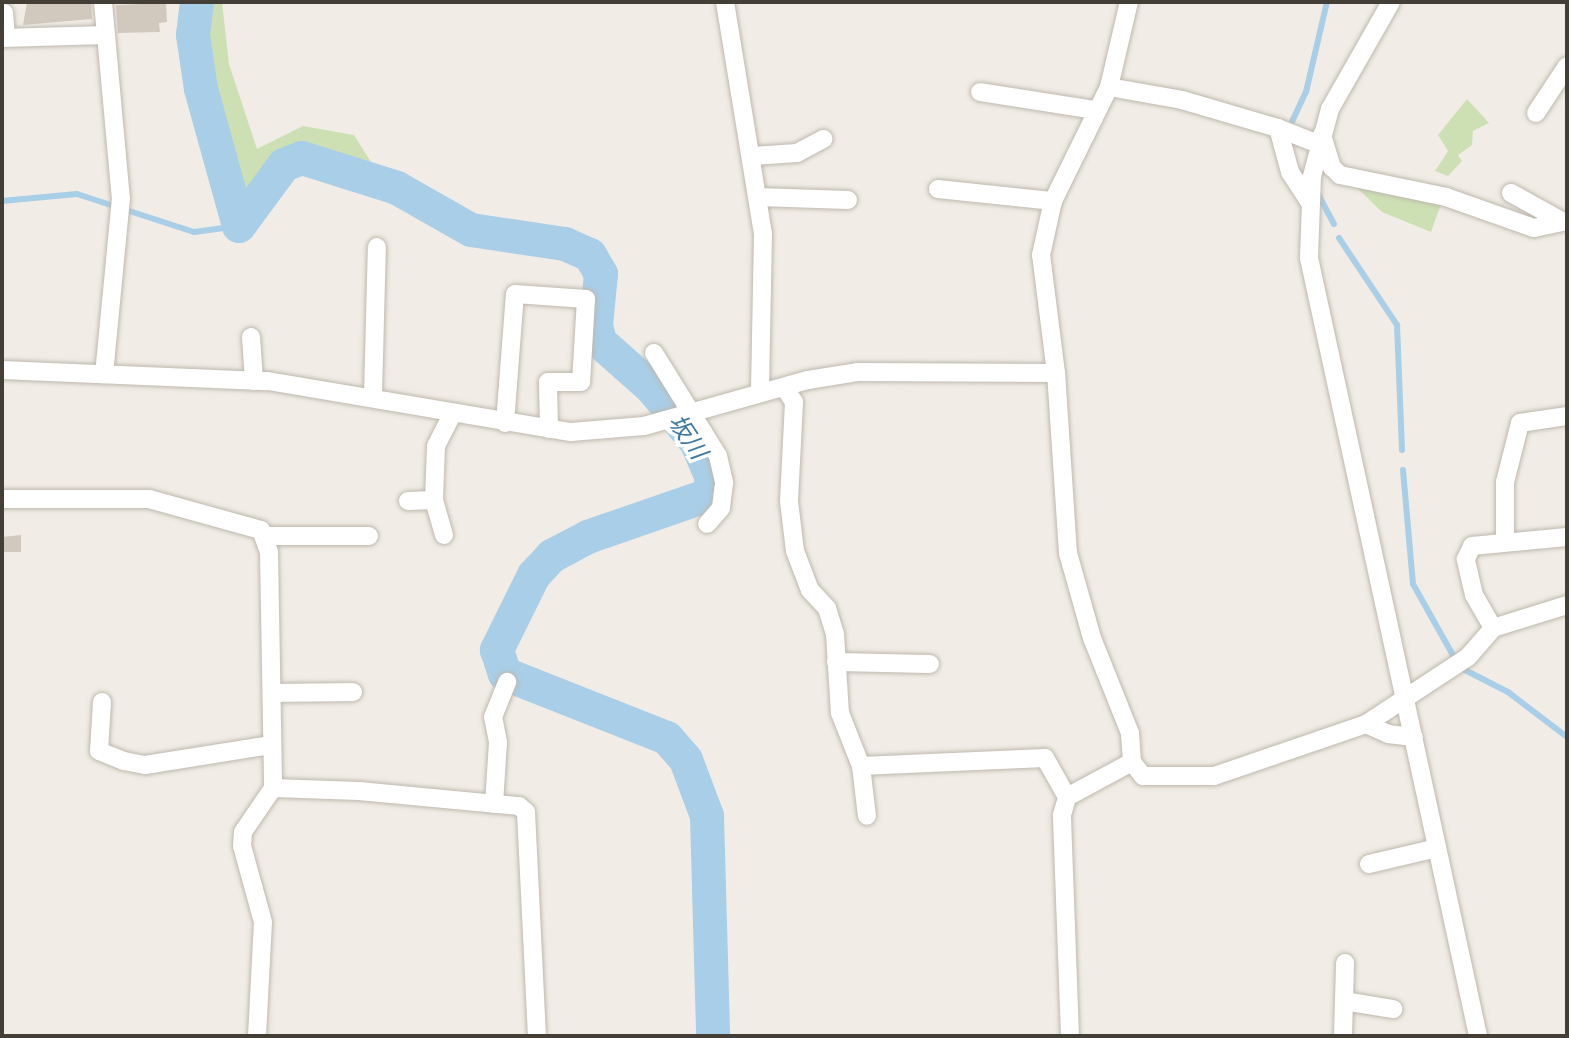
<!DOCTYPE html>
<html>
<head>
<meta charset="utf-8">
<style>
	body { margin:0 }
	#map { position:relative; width:1569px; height:1038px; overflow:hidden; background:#f1ede6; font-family:Roboto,"Noto Sans JP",sans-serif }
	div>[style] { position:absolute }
	.green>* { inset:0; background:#cde0b3 }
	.stream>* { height:6px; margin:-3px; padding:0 3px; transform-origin:3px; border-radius:3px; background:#a9cee7 }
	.river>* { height:34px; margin:-17px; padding:0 17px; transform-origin:17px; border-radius:17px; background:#a9cee7 }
	.building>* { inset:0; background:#d1c9bd }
	.roads { filter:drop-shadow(0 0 2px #beb8ad) drop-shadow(0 0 2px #beb8ad) }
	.street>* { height:18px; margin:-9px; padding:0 9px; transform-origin:9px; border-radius:9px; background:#fff }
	span { translate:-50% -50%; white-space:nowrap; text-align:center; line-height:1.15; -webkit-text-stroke:7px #fff; paint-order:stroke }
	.water-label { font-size:24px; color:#3d78a1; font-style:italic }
	.frame { position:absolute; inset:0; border:4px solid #433e36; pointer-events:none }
</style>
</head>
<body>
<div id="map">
	<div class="green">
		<div style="clip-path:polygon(209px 2px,222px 2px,229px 64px,257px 149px,303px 126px,354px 135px,376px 170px,317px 154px,289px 152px,244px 208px,209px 84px,204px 20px)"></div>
		<div style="clip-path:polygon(1467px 99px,1489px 123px,1473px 131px,1472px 145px,1458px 155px,1462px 161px,1448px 176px,1435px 171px,1448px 151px,1438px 135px)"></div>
		<div style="clip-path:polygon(1353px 184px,1442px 201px,1431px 232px,1382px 212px)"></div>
	</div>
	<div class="stream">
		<div style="left:1290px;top:126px;width:38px;rotate:-65deg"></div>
		<div style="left:1306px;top:92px;width:92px;rotate:-76.9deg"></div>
		<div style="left:1318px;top:194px;width:34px;rotate:62deg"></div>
		<div style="left:2px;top:201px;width:75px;rotate:-5.3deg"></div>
		<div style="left:77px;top:194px;width:123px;rotate:18deg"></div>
		<div style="left:194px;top:232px;width:45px;rotate:-7.6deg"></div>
		<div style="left:1339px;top:238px;width:105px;rotate:56.3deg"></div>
		<div style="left:1397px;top:325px;width:125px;rotate:87.7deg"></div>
		<div style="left:1403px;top:470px;width:114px;rotate:85deg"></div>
		<div style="left:1413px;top:584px;width:84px;rotate:60.7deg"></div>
		<div style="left:1463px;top:669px;width:51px;rotate:27.1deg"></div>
		<div style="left:1508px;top:692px;width:74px;rotate:37.3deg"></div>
	</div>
	<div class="river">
		<div style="left:197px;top:2px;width:33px;rotate:97deg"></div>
		<div style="left:193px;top:35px;width:55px;rotate:81.6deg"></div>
		<div style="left:201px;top:89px;width:142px;rotate:74.5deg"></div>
		<div style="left:239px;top:226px;width:76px;rotate:-53.6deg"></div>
		<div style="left:284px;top:165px;width:19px;rotate:-21deg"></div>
		<div style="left:302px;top:158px;width:100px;rotate:17.5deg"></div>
		<div style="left:397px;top:188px;width:85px;rotate:29.6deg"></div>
		<div style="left:471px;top:230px;width:95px;rotate:8.5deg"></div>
		<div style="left:565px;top:244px;width:27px;rotate:24deg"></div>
		<div style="left:590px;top:255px;width:22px;rotate:60deg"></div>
		<div style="left:601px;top:274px;width:51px;rotate:95.6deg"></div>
		<div style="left:596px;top:325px;width:17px;rotate:77deg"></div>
		<div style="left:600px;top:342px;width:69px;rotate:41.5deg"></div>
		<div style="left:652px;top:388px;width:71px;rotate:50.7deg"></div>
		<div style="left:697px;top:443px;width:39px;rotate:67deg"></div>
		<div style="left:712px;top:479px;width:16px;rotate:101deg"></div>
		<div style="left:709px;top:495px;width:128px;rotate:160.9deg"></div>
		<div style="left:588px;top:537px;width:41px;rotate:152.2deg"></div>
		<div style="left:552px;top:556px;width:26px;rotate:133deg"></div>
		<div style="left:534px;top:575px;width:84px;rotate:116.3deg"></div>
		<div style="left:497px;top:650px;width:25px;rotate:72deg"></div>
		<div style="left:505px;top:674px;width:174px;rotate:21.6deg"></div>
		<div style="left:667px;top:738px;width:29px;rotate:49deg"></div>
		<div style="left:686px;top:760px;width:60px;rotate:69.4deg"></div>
		<div style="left:707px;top:816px;width:220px;rotate:88.4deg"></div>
	</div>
	<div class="building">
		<div style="clip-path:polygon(27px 2px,91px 2px,92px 19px,23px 25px)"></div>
		<div style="clip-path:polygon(166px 3px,167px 22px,159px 23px,160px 32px,118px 33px,116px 5px)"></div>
		<div style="clip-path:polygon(21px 535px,21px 552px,2px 552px,2px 537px)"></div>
	</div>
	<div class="roads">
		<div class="street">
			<div style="left:103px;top:2px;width:197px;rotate:84.8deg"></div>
			<div style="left:121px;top:198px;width:177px;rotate:95.5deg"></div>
			<div style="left:725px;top:2px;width:235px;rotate:80.7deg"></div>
			<div style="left:763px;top:234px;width:159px;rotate:91.1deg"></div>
			<div style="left:1391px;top:2px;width:123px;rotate:119.7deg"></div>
			<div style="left:1330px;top:109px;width:69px;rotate:105deg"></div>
			<div style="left:1312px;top:176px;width:82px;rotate:92.1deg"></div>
			<div style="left:1309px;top:258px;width:796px;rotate:77.74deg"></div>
			<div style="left:4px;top:13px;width:25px;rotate:85deg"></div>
			<div style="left:2px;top:38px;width:104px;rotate:-1.7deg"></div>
			<div style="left:1109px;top:87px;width:74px;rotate:10.1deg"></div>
			<div style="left:1182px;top:100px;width:100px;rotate:16.3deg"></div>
			<div style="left:1278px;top:128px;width:46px;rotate:74.7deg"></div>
			<div style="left:1290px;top:172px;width:35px;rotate:57deg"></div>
			<div style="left:980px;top:92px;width:116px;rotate:8.9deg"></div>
			<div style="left:1536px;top:113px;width:56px;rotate:-56.6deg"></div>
			<div style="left:1278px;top:128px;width:43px;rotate:21.8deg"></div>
			<div style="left:1322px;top:135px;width:34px;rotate:73deg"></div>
			<div style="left:1332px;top:167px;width:11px;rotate:45deg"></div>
			<div style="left:1340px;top:175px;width:108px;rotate:11.7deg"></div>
			<div style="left:1446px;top:197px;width:93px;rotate:19.4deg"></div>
			<div style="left:1534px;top:228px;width:34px;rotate:-12deg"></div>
			<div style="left:753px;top:156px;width:44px;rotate:-3.9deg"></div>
			<div style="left:797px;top:153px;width:30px;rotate:-28deg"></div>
			<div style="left:938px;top:189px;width:116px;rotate:6deg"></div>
			<div style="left:1511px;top:193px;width:56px;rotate:28.9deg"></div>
			<div style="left:758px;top:197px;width:90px;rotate:1.9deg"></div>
			<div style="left:251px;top:337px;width:44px;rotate:86.1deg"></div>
			<div style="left:654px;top:353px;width:121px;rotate:58.1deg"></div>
			<div style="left:718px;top:456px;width:28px;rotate:77deg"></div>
			<div style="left:724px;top:483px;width:25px;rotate:97deg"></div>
			<div style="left:721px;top:508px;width:21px;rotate:131deg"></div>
			<div style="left:2px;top:370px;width:266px;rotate:2.4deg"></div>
			<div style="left:268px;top:381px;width:307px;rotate:9.6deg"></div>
			<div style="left:571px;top:432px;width:73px;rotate:-4.7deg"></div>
			<div style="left:644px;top:426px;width:170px;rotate:-15.7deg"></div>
			<div style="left:808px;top:380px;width:51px;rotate:-9.1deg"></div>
			<div style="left:858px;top:372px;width:198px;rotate:0.3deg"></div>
			<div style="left:784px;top:387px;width:18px;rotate:56deg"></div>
			<div style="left:794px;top:402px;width:99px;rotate:92.9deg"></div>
			<div style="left:789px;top:501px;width:50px;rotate:83.2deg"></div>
			<div style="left:795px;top:551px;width:42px;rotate:69deg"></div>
			<div style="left:810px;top:590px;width:25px;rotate:47deg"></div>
			<div style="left:827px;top:608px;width:27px;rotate:73deg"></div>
			<div style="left:835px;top:634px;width:79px;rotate:86.4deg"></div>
			<div style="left:840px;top:713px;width:57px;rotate:68.4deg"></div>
			<div style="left:861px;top:766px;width:184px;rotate:-2.5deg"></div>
			<div style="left:1045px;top:758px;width:45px;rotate:60.6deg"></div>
			<div style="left:373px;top:395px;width:148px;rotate:-88.5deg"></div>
			<div style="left:505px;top:423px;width:129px;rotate:-85.6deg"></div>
			<div style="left:515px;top:294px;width:71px;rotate:4deg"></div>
			<div style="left:586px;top:299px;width:83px;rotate:93.4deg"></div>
			<div style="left:581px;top:382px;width:33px;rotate:180deg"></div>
			<div style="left:548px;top:382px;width:47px;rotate:88.8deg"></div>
			<div style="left:2px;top:499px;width:147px"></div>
			<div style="left:149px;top:499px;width:116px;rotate:15.5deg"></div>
			<div style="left:261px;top:530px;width:23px;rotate:70deg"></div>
			<div style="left:269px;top:552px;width:236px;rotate:89deg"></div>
			<div style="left:273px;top:788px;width:86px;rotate:2deg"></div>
			<div style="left:359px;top:791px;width:161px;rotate:5.4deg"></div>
			<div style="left:519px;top:806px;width:9px;rotate:41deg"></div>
			<div style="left:526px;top:812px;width:224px;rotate:87.2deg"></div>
			<div style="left:408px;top:501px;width:26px;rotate:-2deg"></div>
			<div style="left:444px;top:535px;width:36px;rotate:-106deg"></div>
			<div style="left:434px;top:500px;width:54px;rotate:-87.9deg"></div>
			<div style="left:436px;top:446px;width:34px;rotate:-63deg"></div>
			<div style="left:268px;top:536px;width:101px"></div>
			<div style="left:1505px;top:542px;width:60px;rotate:-90deg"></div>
			<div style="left:1505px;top:482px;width:61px;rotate:-75.7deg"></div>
			<div style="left:1520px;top:423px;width:48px;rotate:-8.5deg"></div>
			<div style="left:1493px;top:628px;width:38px;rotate:-120deg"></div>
			<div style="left:1474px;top:595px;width:37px;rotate:-103deg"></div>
			<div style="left:1466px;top:559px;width:14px;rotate:-65deg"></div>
			<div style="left:1472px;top:546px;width:95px;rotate:-5.4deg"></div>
			<div style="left:836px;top:662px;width:94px;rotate:1.2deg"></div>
			<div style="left:275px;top:693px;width:78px;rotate:-0.7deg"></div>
			<div style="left:102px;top:702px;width:49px;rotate:93.5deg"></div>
			<div style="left:99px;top:751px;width:27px;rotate:22deg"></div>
			<div style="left:124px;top:761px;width:21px;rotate:11deg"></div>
			<div style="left:145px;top:765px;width:128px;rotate:-9deg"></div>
			<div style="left:1366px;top:724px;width:24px;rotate:24deg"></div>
			<div style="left:1388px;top:734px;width:26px;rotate:7deg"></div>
			<div style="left:1132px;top:762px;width:18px;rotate:52deg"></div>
			<div style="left:1143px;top:776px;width:71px"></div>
			<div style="left:1214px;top:776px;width:161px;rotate:-18.9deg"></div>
			<div style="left:1366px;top:724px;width:122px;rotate:-33.3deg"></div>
			<div style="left:1468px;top:657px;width:38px;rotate:-49deg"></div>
			<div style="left:1493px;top:628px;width:77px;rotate:-17.3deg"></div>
			<div style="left:861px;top:766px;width:50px;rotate:83.2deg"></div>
			<div style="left:494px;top:804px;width:62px;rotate:-86.3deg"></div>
			<div style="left:498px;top:742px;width:25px;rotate:-101deg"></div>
			<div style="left:493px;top:717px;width:38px;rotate:-68deg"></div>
			<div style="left:1369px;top:864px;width:70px;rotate:-13.2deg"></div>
			<div style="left:1344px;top:1001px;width:50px;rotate:9.3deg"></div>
			<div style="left:257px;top:1036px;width:114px;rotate:-87deg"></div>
			<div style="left:263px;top:922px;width:79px;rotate:-105.4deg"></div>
			<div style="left:242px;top:846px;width:14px;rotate:-86deg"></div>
			<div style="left:243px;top:832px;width:53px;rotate:-55.7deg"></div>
			<div style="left:1070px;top:1036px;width:221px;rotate:-92.1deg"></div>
			<div style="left:1062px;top:815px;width:19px;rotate:-74deg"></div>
			<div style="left:1067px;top:797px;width:74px;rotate:-28.3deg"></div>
			<div style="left:1132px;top:762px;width:29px;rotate:-94deg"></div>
			<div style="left:1130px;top:733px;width:102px;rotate:-111.8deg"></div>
			<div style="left:1092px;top:638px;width:88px;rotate:-105.8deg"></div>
			<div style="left:1068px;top:553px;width:180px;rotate:-93.8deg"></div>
			<div style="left:1056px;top:373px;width:119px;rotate:-97.2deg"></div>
			<div style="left:1041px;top:255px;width:55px;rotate:-77.5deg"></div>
			<div style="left:1053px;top:201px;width:127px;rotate:-63.8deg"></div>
			<div style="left:1109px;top:87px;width:87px;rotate:-76.8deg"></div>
			<div style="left:1343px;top:1036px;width:73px;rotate:-88.4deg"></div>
		</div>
	</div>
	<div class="water-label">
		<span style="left:687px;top:437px;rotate:56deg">坂川</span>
	</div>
	<div class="frame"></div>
</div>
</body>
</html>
